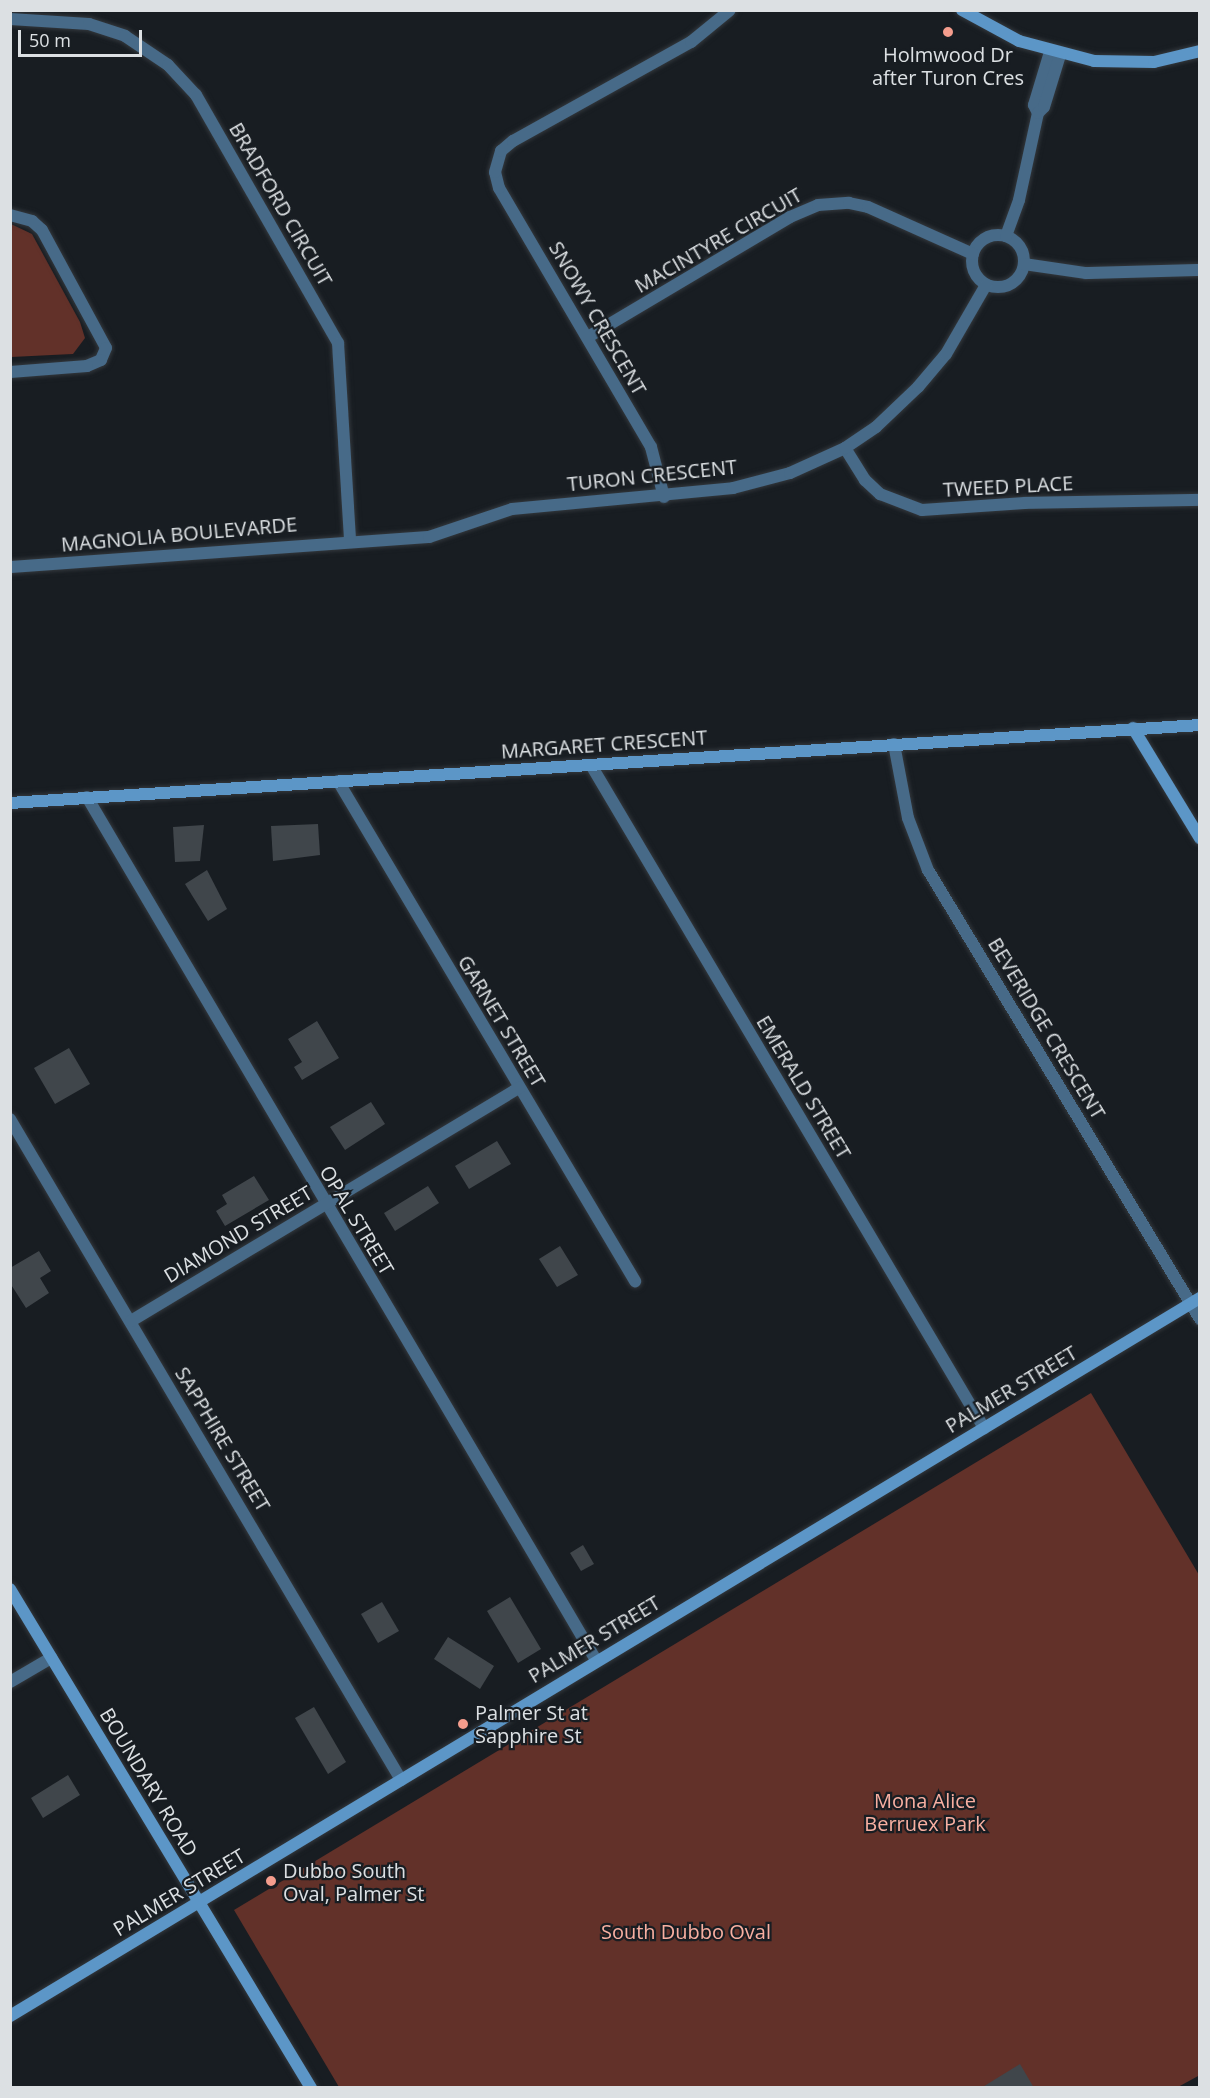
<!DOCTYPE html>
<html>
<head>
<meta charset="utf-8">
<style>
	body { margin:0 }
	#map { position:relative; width:1210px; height:2098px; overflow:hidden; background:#181d22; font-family:"Open Sans",sans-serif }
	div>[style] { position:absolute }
	.green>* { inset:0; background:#623129 }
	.building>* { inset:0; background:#40464b }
	.roads { filter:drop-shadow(0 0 2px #33383d) drop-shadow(0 0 2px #33383d) }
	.street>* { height:12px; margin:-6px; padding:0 6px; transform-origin:6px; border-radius:6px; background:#476a88 }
	.street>.ring { margin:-6px; padding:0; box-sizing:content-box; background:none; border:12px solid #476a88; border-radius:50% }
	.secondary>* { height:12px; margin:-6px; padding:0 6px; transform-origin:6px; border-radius:6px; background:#5c96c7 }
	.dots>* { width:16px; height:16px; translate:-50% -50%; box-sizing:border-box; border:3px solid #181d22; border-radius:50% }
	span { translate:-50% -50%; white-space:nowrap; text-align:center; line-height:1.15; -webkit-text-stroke:4.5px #181d22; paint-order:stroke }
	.poi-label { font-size:20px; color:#dce0e3 }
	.left { translate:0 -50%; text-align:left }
	.street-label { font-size:20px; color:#dce0e3 }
	.park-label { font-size:20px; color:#f8afa1 }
	.frame { position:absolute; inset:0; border:12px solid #dce0e3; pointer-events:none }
	.scale { position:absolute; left:18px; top:30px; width:124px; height:27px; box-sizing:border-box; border:3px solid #dce0e3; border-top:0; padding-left:8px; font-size:18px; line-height:21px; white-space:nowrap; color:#dce0e3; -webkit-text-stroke:4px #181d22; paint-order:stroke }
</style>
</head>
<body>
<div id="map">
	<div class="green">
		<div style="clip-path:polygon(11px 224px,32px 234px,80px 322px,85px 338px,73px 354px,11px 357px)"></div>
		<div style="clip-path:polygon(1091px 1393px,1199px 1575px,1200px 2075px,1178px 2087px,339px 2087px,234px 1910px)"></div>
	</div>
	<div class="building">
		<div style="clip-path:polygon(318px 824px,320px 855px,273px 861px,271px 826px)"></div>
		<div style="clip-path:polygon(204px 825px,200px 861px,175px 862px,173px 827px)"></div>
		<div style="clip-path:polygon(207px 870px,227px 909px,208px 921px,185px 884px)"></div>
		<div style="clip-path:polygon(317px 1021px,339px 1058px,302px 1080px,294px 1067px,302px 1062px,288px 1039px)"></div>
		<div style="clip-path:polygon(69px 1048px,90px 1084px,55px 1104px,34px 1068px)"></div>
		<div style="clip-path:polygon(371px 1102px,385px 1124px,345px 1150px,330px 1127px)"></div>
		<div style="clip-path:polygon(497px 1141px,511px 1164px,469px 1189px,455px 1166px)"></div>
		<div style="clip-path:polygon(254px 1176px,269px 1200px,225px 1226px,216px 1211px,227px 1204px,222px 1195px)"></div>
		<div style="clip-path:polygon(428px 1186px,439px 1203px,395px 1231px,384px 1213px)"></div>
		<div style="clip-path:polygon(560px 1246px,578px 1275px,557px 1287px,539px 1259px)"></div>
		<div style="clip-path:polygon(39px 1251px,51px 1271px,40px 1278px,49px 1293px,26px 1308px,10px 1283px,10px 1268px)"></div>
		<div style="clip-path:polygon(583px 1545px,594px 1564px,581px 1571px,570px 1553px)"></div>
		<div style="clip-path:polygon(510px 1597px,541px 1649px,518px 1663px,487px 1611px)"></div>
		<div style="clip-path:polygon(382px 1602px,399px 1631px,378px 1643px,361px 1614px)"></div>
		<div style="clip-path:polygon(448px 1637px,494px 1666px,480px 1689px,434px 1659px)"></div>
		<div style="clip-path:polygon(314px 1707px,346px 1762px,328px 1774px,295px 1718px)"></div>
		<div style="clip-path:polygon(68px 1775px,80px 1795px,43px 1818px,31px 1798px)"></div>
		<div style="clip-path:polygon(1020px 2064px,1034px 2088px,981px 2088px)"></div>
	</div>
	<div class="roads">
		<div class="street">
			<div style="left:10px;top:19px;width:79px;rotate:3.6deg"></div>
			<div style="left:89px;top:24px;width:38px;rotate:18deg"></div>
			<div style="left:125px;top:36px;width:52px;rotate:34deg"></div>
			<div style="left:168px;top:65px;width:41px;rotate:47deg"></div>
			<div style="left:196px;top:95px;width:286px;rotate:60.2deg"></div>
			<div style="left:338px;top:343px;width:197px;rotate:86.5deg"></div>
			<div style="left:1038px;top:113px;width:9px;rotate:-117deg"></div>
			<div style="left:1034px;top:105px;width:55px;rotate:-73.2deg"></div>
			<div style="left:10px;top:215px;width:23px;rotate:15deg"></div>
			<div style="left:32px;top:221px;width:13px;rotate:42deg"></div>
			<div style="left:42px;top:230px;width:134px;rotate:61.5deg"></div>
			<div style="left:106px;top:348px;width:13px;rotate:113deg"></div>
			<div style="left:101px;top:360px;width:15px;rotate:157deg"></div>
			<div style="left:87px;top:366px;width:77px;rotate:175.5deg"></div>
			<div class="ring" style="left:972px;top:235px;width:40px;height:40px"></div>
			<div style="left:1006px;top:236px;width:38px;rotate:-70deg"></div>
			<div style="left:1019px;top:200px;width:89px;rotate:-77.7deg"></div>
			<div style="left:1038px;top:113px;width:8px;rotate:-45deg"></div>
			<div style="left:1044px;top:107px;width:54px;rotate:-72.9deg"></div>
			<div style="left:1024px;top:264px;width:63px;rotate:8.3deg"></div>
			<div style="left:1086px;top:273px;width:114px;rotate:-1.5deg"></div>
			<div style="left:588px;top:337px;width:235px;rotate:-30.7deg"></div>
			<div style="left:790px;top:217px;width:30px;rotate:-23deg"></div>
			<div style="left:818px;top:205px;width:31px;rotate:-4deg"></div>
			<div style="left:849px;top:203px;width:19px;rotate:12deg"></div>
			<div style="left:868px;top:207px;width:115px;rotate:24.1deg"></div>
			<div style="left:845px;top:448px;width:38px;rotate:58deg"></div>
			<div style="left:865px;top:480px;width:21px;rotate:43deg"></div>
			<div style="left:880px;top:494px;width:45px;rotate:20.9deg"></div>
			<div style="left:922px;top:510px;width:103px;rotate:-3.9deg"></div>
			<div style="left:1025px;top:503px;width:175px;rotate:-1deg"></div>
			<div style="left:664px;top:497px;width:52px;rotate:-104.6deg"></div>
			<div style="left:651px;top:447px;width:300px;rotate:-120.4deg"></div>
			<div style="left:499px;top:188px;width:16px;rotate:-104deg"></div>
			<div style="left:495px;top:172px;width:22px;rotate:-74deg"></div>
			<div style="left:501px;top:151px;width:16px;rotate:-40deg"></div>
			<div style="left:513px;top:141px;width:204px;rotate:-29.1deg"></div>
			<div style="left:691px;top:42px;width:50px;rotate:-39.4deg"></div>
			<div style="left:10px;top:567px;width:420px;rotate:-4.1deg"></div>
			<div style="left:429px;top:537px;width:88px;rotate:-18.6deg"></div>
			<div style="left:512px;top:509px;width:222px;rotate:-5.4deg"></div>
			<div style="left:733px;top:488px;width:59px;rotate:-14.7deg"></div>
			<div style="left:790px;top:473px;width:60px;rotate:-24.4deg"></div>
			<div style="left:845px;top:448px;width:37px;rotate:-34deg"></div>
			<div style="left:876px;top:427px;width:58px;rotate:-43.6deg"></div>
			<div style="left:918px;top:387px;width:43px;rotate:-49.7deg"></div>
			<div style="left:946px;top:354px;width:80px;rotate:-59.9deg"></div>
			<div style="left:894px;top:744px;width:75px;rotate:79.3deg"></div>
			<div style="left:908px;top:818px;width:56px;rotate:69deg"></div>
			<div style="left:928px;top:870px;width:525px;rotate:58.79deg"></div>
			<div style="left:591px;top:765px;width:771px;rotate:59.34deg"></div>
			<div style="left:338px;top:781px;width:582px;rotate:59.29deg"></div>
			<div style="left:87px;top:797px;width:1002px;rotate:59.47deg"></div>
			<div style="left:10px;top:1119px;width:768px;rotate:59.39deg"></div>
			<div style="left:131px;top:1321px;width:453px;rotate:-31deg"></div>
			<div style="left:10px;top:1682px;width:48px;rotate:-30.3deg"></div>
		</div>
		<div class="secondary">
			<div style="left:962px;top:10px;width:65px;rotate:28.5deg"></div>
			<div style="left:1019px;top:41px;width:78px;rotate:14.9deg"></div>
			<div style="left:1094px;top:61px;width:60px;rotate:1deg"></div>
			<div style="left:1154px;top:62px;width:47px;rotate:-13.4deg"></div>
			<div style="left:1133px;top:728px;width:129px;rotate:58.7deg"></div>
			<div style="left:10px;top:803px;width:1193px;rotate:-3.75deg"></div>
			<div style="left:10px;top:1589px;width:583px;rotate:58.9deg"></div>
			<div style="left:10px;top:2016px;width:1390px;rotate:-31.11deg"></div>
		</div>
	</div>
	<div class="dots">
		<div style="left:948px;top:32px;background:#f49d8d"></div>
		<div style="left:463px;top:1724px;background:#f49d8d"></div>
		<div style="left:271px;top:1881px;background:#f49d8d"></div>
	</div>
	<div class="poi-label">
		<span style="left:948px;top:66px">Holmwood Dr<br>after Turon Cres</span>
		<span class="left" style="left:475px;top:1724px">Palmer St at<br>Sapphire St</span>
		<span class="left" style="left:283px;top:1882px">Dubbo South<br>Oval, Palmer St</span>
	</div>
	<div class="street-label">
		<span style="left:281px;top:204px;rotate:60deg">BRADFORD CIRCUIT</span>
		<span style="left:718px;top:240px;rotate:-30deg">MACINTYRE CIRCUIT</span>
		<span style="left:598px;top:318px;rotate:60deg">SNOWY CRESCENT</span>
		<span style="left:652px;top:475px;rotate:-6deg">TURON CRESCENT</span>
		<span style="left:1008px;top:486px;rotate:-3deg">TWEED PLACE</span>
		<span style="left:179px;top:534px;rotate:-5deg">MAGNOLIA BOULEVARDE</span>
		<span style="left:604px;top:744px;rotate:-4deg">MARGARET CRESCENT</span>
		<span style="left:502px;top:1021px;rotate:59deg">GARNET STREET</span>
		<span style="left:1047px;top:1028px;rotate:59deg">BEVERIDGE CRESCENT</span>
		<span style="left:804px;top:1087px;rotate:59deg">EMERALD STREET</span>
		<span style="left:357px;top:1220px;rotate:59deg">OPAL STREET</span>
		<span style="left:238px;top:1234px;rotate:-31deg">DIAMOND STREET</span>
		<span style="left:1011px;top:1389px;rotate:-31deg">PALMER STREET</span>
		<span style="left:223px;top:1439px;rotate:59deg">SAPPHIRE STREET</span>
		<span style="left:594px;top:1639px;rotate:-31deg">PALMER STREET</span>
		<span style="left:149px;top:1782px;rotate:59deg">BOUNDARY ROAD</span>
		<span style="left:179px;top:1892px;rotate:-31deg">PALMER STREET</span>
	</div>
	<div class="park-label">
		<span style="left:925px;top:1812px">Mona Alice<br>Berruex Park</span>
		<span style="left:686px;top:1931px">South Dubbo Oval</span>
	</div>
	<div class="frame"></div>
	<div class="scale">50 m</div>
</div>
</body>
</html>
